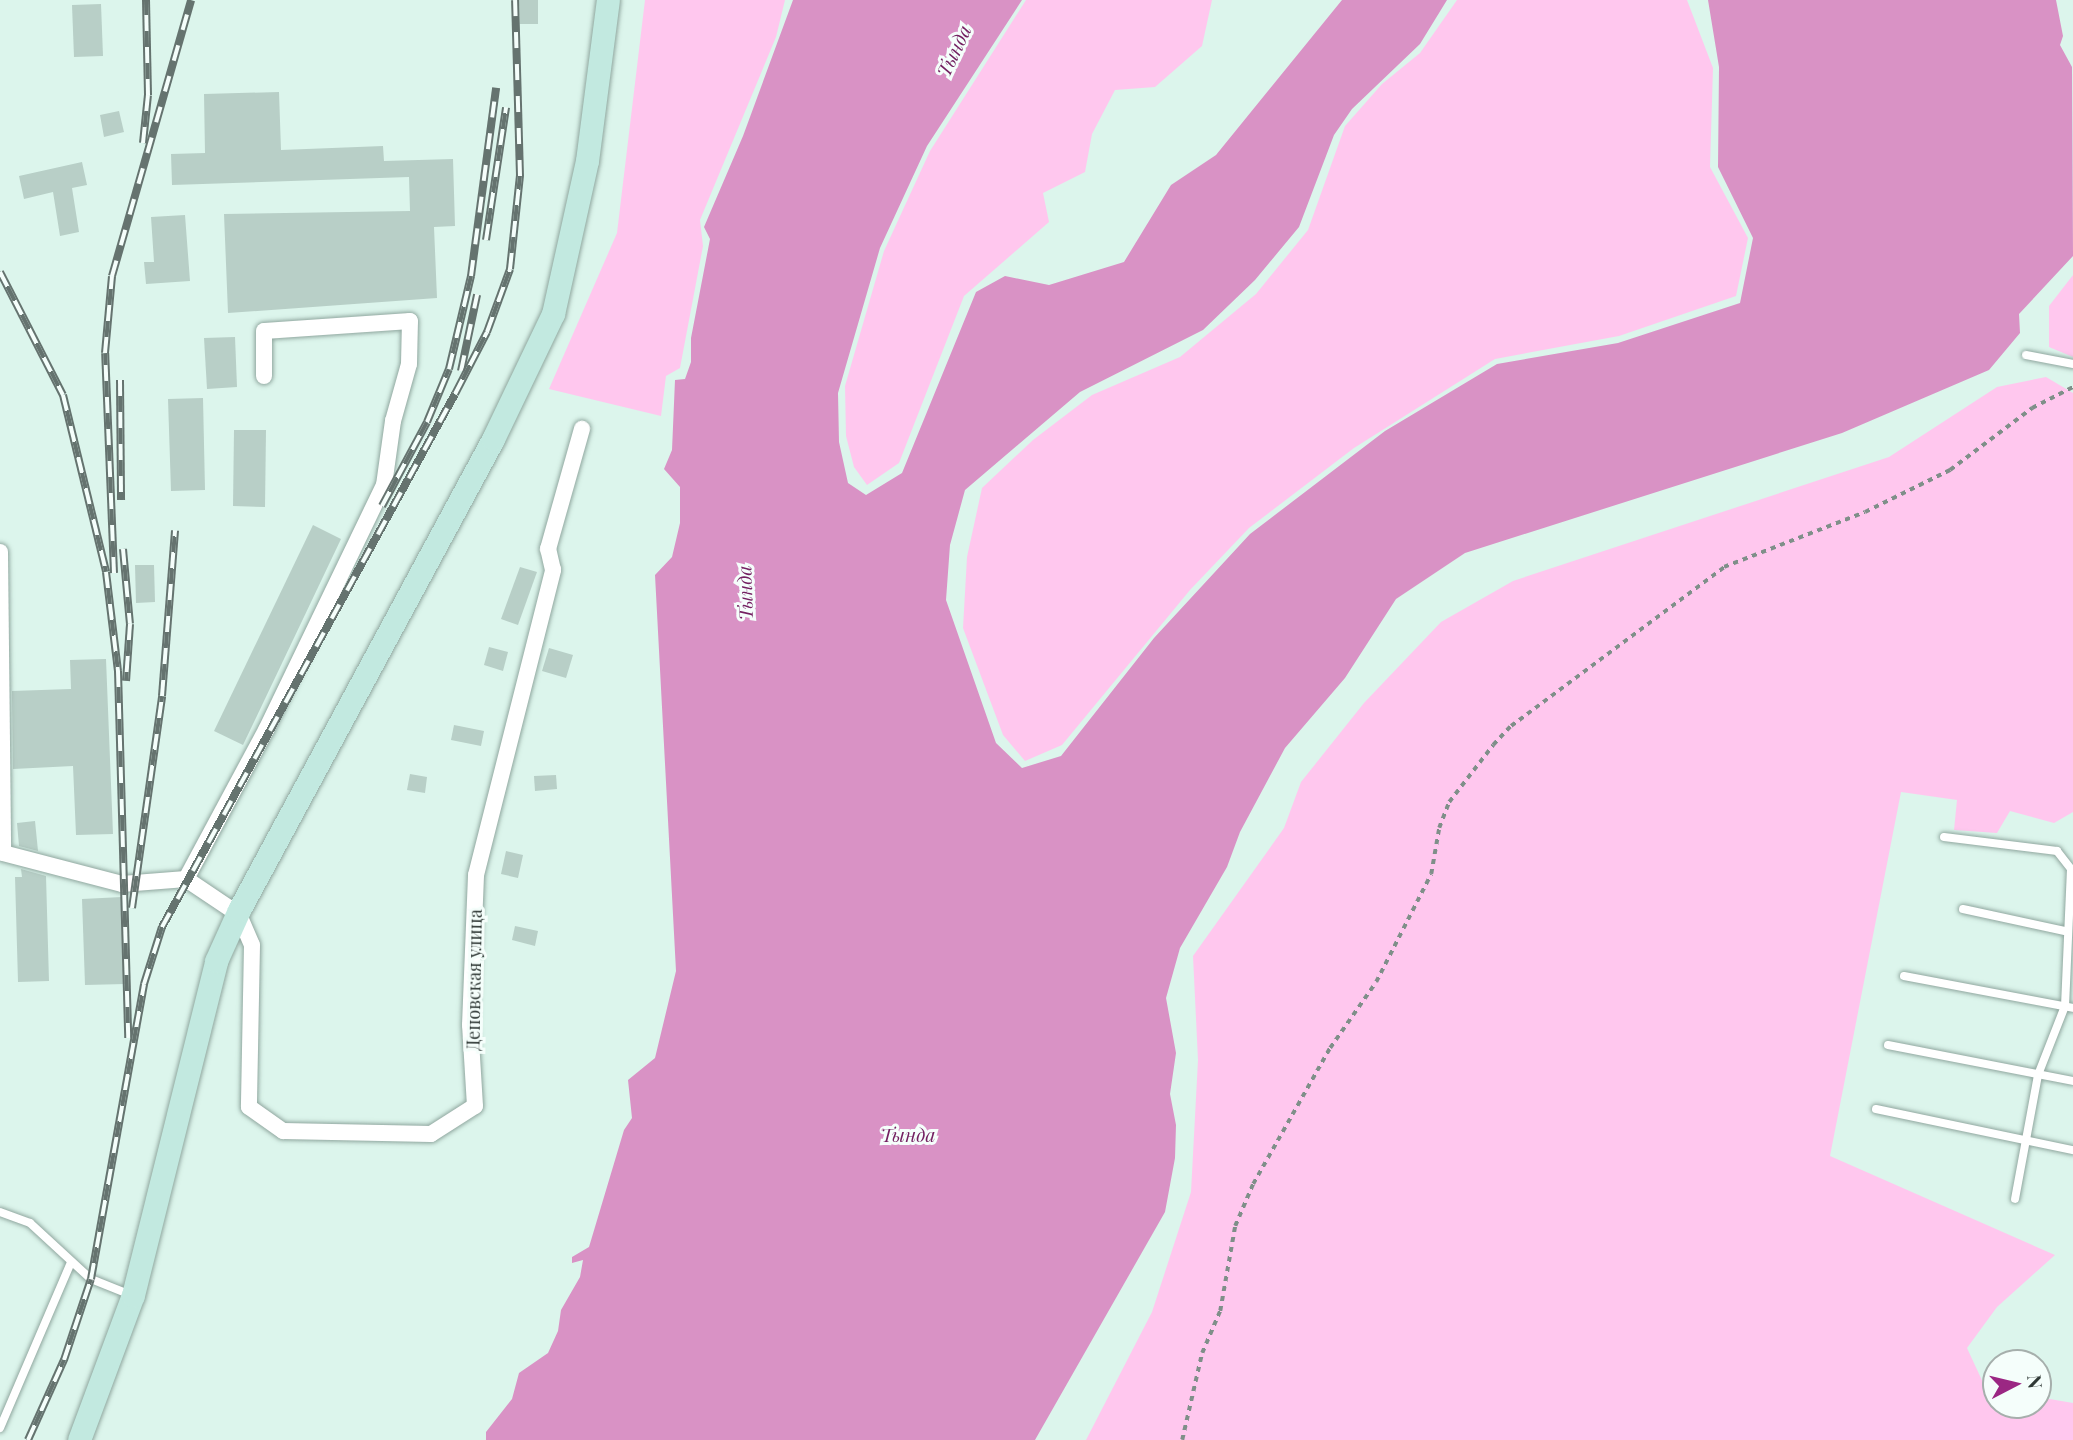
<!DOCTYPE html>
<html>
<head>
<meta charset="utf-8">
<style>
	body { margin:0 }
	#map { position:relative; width:2073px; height:1440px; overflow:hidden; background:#dcf5ec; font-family:"Playfair Display",serif }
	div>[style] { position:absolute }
	.green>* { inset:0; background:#ffc7ee }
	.water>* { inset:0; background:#d992c5 }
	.building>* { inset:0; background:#b8cfc7 }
	.path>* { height:3.5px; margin-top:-1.75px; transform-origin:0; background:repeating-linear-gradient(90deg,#7f8f89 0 5px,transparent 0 10px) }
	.roads { filter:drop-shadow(0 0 2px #90a79f) drop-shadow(0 0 2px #90a79f) }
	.lane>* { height:8px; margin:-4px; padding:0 4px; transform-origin:4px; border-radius:4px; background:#fff }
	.street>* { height:16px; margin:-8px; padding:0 8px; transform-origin:8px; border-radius:8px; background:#fff }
	.secondary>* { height:23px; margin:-11.5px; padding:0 11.5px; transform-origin:11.5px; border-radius:11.5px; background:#c2e9e0 }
	.rail>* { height:8px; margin-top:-4px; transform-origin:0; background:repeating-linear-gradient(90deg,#f5fefb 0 16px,#65736f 0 32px); box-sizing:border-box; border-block:2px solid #65736f }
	span { translate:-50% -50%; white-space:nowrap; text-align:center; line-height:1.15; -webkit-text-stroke:6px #f5fefb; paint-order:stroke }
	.street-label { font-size:18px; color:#303936 }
	.water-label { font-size:19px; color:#732061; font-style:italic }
	.north { position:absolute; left:1982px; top:1349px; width:70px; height:70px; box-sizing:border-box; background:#f5fefb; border:2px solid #a6afac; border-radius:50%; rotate:83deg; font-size:19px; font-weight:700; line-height:28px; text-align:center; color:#303936 }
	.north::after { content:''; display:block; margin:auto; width:24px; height:32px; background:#9b2783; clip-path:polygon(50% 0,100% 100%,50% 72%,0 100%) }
</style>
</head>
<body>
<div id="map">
	<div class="green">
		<div style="clip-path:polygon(645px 0,785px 0,776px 37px,700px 220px,703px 246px,680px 368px,666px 376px,661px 416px,549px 389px,617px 233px)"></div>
		<div style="clip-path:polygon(1026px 0,1212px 0,1202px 46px,1155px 87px,1115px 90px,1092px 134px,1085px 172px,1043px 193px,1049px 222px,964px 296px,899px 463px,867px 485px,854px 467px,846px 436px,845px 386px,884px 251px,930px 151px)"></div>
		<div style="clip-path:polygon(1457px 0,1687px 0,1713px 68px,1710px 167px,1748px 238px,1736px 296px,1619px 336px,1495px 359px,1354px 448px,1249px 528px,1190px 590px,1062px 745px,1025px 761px,1003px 735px,963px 628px,967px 557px,982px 488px,1033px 440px,1092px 395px,1180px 357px,1256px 294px,1308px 230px,1345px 126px,1382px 84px,1420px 53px)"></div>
		<div style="clip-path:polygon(2073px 275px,2073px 357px,2049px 347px,2049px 306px)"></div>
		<div style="clip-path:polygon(2046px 377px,2073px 393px,2073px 812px,2054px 823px,2010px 811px,1997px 833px,1954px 830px,1957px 800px,1901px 792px,1830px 1156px,2055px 1255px,1997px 1307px,1967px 1348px,1986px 1389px,1996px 1390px,1996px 1405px,2038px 1405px,2038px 1397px,2073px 1403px,2073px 1440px,1086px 1440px,1152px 1312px,1191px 1192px,1198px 1060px,1193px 956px,1284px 828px,1301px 782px,1364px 703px,1441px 622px,1513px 581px,1889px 457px,1997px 387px)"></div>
	</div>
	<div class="water">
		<div style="clip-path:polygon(793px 0,1022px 0,927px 146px,880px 248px,838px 393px,839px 442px,848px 483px,866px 495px,902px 473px,976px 292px,1005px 276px,1049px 285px,1124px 262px,1171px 185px,1216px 155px,1342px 0,1447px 0,1420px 44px,1352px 109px,1334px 135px,1299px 227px,1255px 280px,1203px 330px,1080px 392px,965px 490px,950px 545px,946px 600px,996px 743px,1022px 768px,1061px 756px,1154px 638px,1250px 534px,1385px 431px,1497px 364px,1618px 343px,1740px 303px,1753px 238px,1718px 167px,1719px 67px,1708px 0,2056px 0,2063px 36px,2060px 45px,2072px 67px,2073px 256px,2019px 314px,2020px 333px,1989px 370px,1842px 433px,1465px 553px,1396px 599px,1345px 678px,1285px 748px,1240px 832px,1227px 867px,1180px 948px,1166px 998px,1176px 1053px,1170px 1094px,1176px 1125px,1175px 1158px,1165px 1212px,1035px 1440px,486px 1440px,486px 1432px,512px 1399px,519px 1373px,548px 1353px,558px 1331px,561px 1310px,580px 1277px,583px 1260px,572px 1263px,572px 1257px,589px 1247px,624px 1130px,632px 1118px,628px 1080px,655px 1058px,676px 971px,655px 575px,672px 557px,680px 523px,680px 487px,664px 469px,672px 450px,675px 380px,685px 379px,691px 362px,691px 338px,710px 239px,704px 227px,743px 136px)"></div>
	</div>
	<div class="building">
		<div style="clip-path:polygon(519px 0,538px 0,538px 24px,520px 24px)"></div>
		<div style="clip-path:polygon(101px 4px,103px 56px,74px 57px,72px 5px)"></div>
		<div style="clip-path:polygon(279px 92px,281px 150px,383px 146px,384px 161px,453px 159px,455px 226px,434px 227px,437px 298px,228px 313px,224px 214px,410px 211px,409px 177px,172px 185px,171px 154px,205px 153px,204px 94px)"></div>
		<div style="clip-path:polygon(119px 111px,124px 132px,104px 137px,100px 115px)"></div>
		<div style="clip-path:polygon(82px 162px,87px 185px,72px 188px,79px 232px,60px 236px,53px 192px,24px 199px,19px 176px)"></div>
		<div style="clip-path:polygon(185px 215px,190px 281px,146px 284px,144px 262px,154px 262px,151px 217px)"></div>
		<div style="clip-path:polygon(235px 337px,237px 387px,207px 389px,204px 338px)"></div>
		<div style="clip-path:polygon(203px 398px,205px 490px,171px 491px,168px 399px)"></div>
		<div style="clip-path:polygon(234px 430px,266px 430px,265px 507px,233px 506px)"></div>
		<div style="clip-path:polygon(313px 525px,341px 539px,243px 745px,214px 731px)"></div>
		<div style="clip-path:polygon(135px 565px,154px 565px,155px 602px,136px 603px)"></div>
		<div style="clip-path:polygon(520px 567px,537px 572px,518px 625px,501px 619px)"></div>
		<div style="clip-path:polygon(489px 647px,508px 652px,503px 671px,484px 665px)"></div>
		<div style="clip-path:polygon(549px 648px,573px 655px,566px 678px,542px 671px)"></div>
		<div style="clip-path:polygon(106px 659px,113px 834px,76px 835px,73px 766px,13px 769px,12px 691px,71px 689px,70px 660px)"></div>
		<div style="clip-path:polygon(454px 725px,484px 731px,481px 746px,451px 740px)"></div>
		<div style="clip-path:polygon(410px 774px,427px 777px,425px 793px,407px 790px)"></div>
		<div style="clip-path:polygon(556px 775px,557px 789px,535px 791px,534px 776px)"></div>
		<div style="clip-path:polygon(35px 821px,38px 851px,19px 846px,17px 823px)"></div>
		<div style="clip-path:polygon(506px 851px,523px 855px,518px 878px,501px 874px)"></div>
		<div style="clip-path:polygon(21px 869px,46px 876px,49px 981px,18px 982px,15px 877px,22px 877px)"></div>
		<div style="clip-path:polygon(122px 897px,125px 984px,85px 985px,82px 899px)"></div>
		<div style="clip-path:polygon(515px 926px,538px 931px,535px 946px,512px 940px)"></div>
	</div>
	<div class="path">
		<div style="left:1182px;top:1440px;width:89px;rotate:-77.1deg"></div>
		<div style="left:1202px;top:1353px;width:46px;rotate:-66.8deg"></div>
		<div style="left:1220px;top:1311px;width:86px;rotate:-80deg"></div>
		<div style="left:1235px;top:1226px;width:46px;rotate:-66.8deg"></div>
		<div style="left:1253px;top:1184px;width:156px;rotate:-60.5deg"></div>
		<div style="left:1330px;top:1048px;width:80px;rotate:-55.1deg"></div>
		<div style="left:1376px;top:982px;width:121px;rotate:-63deg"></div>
		<div style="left:1431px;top:874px;width:47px;rotate:-80.1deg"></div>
		<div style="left:1439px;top:828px;width:28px;rotate:-69deg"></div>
		<div style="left:1449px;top:802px;width:72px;rotate:-52.3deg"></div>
		<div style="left:1493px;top:745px;width:26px;rotate:-47deg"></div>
		<div style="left:1511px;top:726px;width:266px;rotate:-36.7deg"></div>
		<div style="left:1724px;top:567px;width:151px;rotate:-21.3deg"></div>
		<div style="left:1865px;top:512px;width:95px;rotate:-26.3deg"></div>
		<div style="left:1950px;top:470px;width:103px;rotate:-37.1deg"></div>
		<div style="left:2032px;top:408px;width:46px;rotate:-27.1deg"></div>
	</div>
	<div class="roads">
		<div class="lane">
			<div style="left:2026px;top:355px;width:48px;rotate:10.8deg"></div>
			<div style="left:1944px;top:837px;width:114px;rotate:7.1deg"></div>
			<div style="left:2057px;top:851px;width:23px;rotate:52deg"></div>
			<div style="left:2071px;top:869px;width:137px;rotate:92.5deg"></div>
			<div style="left:2065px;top:1006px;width:74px;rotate:111.4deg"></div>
			<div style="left:2038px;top:1075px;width:126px;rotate:100.5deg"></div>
			<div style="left:1963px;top:909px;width:104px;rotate:12.2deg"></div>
			<div style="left:1904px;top:976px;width:172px;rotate:10.7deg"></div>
			<div style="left:1888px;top:1045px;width:188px;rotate:11deg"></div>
			<div style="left:1876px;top:1109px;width:201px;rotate:11.8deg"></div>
			<div style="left:0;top:1212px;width:32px;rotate:20deg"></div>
			<div style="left:30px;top:1223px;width:83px;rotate:42.6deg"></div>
			<div style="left:91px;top:1279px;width:43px;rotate:21.8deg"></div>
			<div style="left:0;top:1428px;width:181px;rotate:-66.8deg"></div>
		</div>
		<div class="street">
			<div style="left:0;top:552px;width:301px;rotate:89.4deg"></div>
			<div style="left:3px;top:853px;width:123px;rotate:14.6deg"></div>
			<div style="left:122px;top:884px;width:64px;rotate:-4.5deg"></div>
			<div style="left:186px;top:879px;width:59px;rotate:34deg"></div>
			<div style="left:235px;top:912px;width:4px;rotate:-76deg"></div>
			<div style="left:236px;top:908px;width:40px;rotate:66.6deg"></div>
			<div style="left:252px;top:945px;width:162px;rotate:91.1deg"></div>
			<div style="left:249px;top:1107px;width:42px;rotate:35.2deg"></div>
			<div style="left:283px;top:1131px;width:148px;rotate:1.2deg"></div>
			<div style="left:431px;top:1134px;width:52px;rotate:-32.5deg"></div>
			<div style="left:475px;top:1106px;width:81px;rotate:-93.5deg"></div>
			<div style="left:470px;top:1025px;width:150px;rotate:-87.7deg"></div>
			<div style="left:476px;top:875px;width:315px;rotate:-75.8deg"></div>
			<div style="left:553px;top:570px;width:22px;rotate:-103deg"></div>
			<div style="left:548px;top:549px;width:125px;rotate:-74.2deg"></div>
			<div style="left:186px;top:879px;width:169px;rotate:-61.8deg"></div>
			<div style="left:266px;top:730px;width:272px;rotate:-64.3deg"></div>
			<div style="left:384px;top:485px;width:65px;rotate:-82deg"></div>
			<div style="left:393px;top:421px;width:59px;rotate:-74.3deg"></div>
			<div style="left:409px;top:364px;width:43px;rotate:-88.7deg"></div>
			<div style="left:410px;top:321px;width:146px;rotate:176.1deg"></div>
			<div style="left:264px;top:331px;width:45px;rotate:90deg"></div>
		</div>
		<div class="secondary">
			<div style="left:79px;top:1440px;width:155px;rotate:-69.6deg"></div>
			<div style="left:133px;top:1295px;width:344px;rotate:-76deg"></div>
			<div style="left:216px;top:961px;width:56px;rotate:-65.7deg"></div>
			<div style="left:239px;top:910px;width:535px;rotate:-61.66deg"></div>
			<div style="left:493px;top:439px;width:139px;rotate:-64.4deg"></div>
			<div style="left:553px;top:314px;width:157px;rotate:-77.5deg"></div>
			<div style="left:587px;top:161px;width:162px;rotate:-82.6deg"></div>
		</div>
	</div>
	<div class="rail">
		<div style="left:143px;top:143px;width:48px;rotate:-84.1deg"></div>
		<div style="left:148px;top:95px;width:95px;rotate:-91.2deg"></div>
		<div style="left:486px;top:240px;width:134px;rotate:-81.4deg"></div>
		<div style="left:0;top:272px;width:138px;rotate:62.9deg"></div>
		<div style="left:63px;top:395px;width:182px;rotate:76.3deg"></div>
		<div style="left:106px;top:572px;width:100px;rotate:83.1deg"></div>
		<div style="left:118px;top:671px;width:367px;rotate:88.4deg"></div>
		<div style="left:461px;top:371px;width:78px;rotate:-78.1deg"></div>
		<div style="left:120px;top:380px;width:120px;rotate:89.5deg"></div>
		<div style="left:382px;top:506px;width:95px;rotate:-61.8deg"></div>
		<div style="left:427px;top:422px;width:57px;rotate:-67.5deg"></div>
		<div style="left:449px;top:369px;width:96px;rotate:-76.7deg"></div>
		<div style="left:471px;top:276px;width:190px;rotate:-82.4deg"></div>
		<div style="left:123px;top:549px;width:75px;rotate:84.7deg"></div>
		<div style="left:130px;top:624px;width:57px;rotate:94deg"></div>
		<div style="left:114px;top:573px;width:220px;rotate:-92.3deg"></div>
		<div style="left:105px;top:353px;width:77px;rotate:-84.8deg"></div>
		<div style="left:112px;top:276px;width:287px;rotate:-74deg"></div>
		<div style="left:132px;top:908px;width:214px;rotate:-81.9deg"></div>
		<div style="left:162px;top:696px;width:166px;rotate:-85.5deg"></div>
		<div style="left:28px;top:1440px;width:88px;rotate:-65.8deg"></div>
		<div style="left:64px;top:1360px;width:85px;rotate:-71.6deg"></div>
		<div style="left:91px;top:1279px;width:300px;rotate:-79.8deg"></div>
		<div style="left:144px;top:984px;width:60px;rotate:-72.5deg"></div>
		<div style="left:162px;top:927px;width:608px;rotate:-61.2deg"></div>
		<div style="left:455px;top:394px;width:70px;rotate:-62.7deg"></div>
		<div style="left:487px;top:332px;width:67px;rotate:-69.9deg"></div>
		<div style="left:510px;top:269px;width:94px;rotate:-83.9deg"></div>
		<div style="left:520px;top:176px;width:176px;rotate:-91.6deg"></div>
	</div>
	<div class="street-label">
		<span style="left:474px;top:980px;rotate:-89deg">Деповская улица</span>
	</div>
	<div class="water-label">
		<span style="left:954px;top:51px;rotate:-65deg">Тында</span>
		<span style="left:745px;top:593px;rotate:-92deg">Тында</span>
		<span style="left:908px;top:1135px">Тында</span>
	</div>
	<div class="north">N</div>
</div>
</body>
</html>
